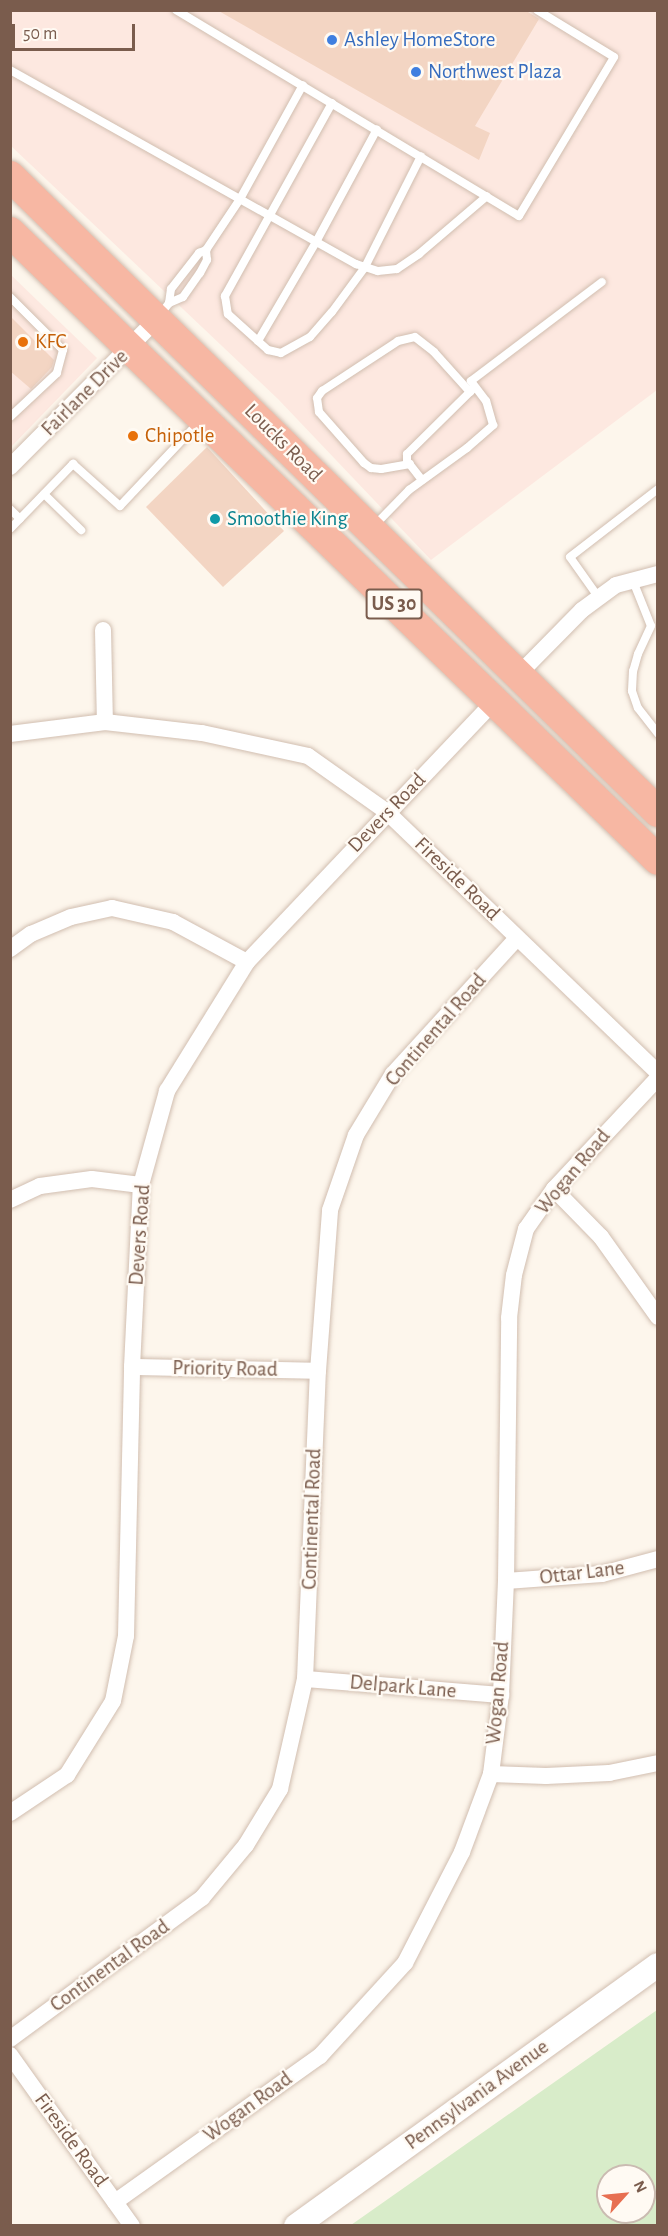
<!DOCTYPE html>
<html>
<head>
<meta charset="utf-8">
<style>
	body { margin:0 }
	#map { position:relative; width:668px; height:2236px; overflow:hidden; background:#fdf6ec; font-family:"Alegreya Sans",sans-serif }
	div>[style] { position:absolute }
	.commercial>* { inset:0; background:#fde8e0 }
	.green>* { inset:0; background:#d8ecc9 }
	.building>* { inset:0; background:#f3d5c3 }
	.roads { filter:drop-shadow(0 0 2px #d1beb0) drop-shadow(0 0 2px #d1beb0) }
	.lane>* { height:8px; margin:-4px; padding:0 4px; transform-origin:4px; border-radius:4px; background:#fff }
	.street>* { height:16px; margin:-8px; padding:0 8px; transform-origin:8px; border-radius:8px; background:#fff }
	.secondary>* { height:24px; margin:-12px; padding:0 12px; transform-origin:12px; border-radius:12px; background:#fff }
	.highway>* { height:30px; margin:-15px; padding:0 15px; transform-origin:15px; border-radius:15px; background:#f7b7a3 }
	.dots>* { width:16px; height:16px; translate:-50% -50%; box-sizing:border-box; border:3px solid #fffaf3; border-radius:50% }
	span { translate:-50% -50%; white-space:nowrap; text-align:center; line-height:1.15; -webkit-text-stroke:4.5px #fffaf3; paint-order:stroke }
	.shield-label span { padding:2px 4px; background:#fffaf3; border:2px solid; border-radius:4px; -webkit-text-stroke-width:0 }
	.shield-label { font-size:20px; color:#7a5c4d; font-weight:700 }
	.shop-label { font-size:21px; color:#366cbe }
	.left { translate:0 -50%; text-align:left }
	.food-label { font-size:21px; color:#c56008 }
	.street-label { font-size:21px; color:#7a5c4d }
	.culture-label { font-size:21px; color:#0d838f }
	.frame { position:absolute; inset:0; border:12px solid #7a5c4d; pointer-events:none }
	.north { position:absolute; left:596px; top:2164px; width:60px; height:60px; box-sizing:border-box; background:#fffaf3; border:2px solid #cabbb1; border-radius:50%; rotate:63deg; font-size:16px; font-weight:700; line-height:24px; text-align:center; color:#7a5c4d }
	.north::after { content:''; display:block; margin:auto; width:21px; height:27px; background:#e76f51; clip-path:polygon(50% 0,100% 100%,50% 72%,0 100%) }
	.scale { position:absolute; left:12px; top:24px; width:123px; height:27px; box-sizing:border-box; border:3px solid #7a5c4d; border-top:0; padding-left:8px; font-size:18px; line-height:21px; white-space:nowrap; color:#7a5c4d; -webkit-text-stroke:4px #fffaf3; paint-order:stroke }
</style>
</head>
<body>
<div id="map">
	<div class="commercial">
		<div style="clip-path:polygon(10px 11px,657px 11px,657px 390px,431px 560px,278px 399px,11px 146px)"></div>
		<div style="clip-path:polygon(10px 274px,97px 358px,11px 447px,10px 447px)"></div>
	</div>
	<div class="green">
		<div style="clip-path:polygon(evenodd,657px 2010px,657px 2225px,351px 2225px,657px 2010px,608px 2176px,644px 2176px,644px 2212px,608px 2212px,608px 2176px)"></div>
	</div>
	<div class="building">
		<div style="clip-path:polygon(217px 10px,525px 10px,539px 19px,475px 126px,490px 133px,479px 160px)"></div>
		<div style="clip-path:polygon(10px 316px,54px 360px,52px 367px,31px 389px,10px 371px)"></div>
		<div style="clip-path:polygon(207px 447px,284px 531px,223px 587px,146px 507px)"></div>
	</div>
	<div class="roads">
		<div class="lane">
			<div style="left:176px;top:10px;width:400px;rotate:31deg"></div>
			<div style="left:519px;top:216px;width:185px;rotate:-59.1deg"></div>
			<div style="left:614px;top:57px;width:90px;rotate:-148.6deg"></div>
			<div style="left:10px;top:70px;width:397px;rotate:29.3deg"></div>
			<div style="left:356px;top:264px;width:23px;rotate:18deg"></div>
			<div style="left:378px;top:271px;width:19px;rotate:-6deg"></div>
			<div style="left:397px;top:269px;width:27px;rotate:-34deg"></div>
			<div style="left:419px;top:254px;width:89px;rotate:-40.5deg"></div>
			<div style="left:332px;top:103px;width:221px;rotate:119deg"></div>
			<div style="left:225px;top:296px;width:18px;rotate:81deg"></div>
			<div style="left:228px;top:314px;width:54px;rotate:42deg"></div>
			<div style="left:268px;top:350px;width:13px;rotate:13deg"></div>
			<div style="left:281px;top:353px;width:33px;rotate:-29deg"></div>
			<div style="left:310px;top:337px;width:33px;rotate:-49deg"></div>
			<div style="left:332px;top:312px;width:56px;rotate:-53.7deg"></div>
			<div style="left:365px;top:267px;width:124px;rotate:-63.2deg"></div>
			<div style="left:10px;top:297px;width:75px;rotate:45deg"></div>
			<div style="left:63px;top:350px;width:24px;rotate:105deg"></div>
			<div style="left:57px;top:373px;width:64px;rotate:136.9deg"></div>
			<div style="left:169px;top:303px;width:15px;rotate:-23deg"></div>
			<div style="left:183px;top:297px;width:29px;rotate:-55deg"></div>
			<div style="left:200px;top:273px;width:15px;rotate:-62deg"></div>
			<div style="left:207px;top:260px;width:10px;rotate:-96deg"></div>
			<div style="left:159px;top:316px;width:16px;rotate:-52deg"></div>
			<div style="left:169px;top:303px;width:14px;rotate:-82deg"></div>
			<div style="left:171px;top:289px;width:46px;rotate:-52.1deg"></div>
			<div style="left:199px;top:253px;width:8px;rotate:-23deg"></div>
			<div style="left:206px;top:250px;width:61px;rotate:-56.3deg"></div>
			<div style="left:240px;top:199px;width:130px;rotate:-61.1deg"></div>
			<div style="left:258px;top:341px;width:115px;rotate:-59.6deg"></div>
			<div style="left:316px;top:242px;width:128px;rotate:-61.6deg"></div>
			<div style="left:410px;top:464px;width:29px;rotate:170deg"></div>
			<div style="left:381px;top:469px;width:10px;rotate:-174deg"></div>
			<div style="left:371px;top:468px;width:9px;rotate:-144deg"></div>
			<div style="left:364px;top:463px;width:68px;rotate:-131.4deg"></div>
			<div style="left:319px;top:412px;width:14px;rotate:-98deg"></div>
			<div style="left:317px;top:398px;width:9px;rotate:-54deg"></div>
			<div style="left:322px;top:391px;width:91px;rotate:-33.3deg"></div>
			<div style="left:398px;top:341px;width:17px;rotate:-13deg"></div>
			<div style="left:415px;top:337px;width:24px;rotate:38deg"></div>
			<div style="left:434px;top:352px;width:54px;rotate:48deg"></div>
			<div style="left:422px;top:480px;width:24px;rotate:-128deg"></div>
			<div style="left:407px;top:461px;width:7px;rotate:-90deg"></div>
			<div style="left:407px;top:454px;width:93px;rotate:-44.6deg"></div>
			<div style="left:44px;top:494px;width:52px;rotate:44.2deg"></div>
			<div style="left:10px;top:509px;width:14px;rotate:45deg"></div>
			<div style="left:373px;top:527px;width:52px;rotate:-45.8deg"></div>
			<div style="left:409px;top:490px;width:72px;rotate:-35.9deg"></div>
			<div style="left:467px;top:448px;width:35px;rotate:-41deg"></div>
			<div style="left:493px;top:425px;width:25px;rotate:-106deg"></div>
			<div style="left:486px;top:401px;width:25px;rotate:-127deg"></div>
			<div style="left:471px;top:381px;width:164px;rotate:-37.1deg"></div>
			<div style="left:10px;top:529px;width:91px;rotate:-45.9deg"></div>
			<div style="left:73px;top:464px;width:63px;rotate:41.8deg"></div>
			<div style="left:120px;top:506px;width:117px;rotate:-46.7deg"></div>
			<div style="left:633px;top:581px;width:48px;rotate:68.2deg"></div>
			<div style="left:651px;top:626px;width:31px;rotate:115deg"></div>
			<div style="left:638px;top:654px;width:18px;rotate:106deg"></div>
			<div style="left:633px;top:671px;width:20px;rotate:93deg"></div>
			<div style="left:632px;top:691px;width:18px;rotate:71deg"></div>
			<div style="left:638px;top:708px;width:33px;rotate:52deg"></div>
			<div style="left:599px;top:598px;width:50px;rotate:-125.3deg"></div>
			<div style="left:570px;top:557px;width:111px;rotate:-37.7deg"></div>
		</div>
		<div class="street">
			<div style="left:10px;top:467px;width:210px;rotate:-45.2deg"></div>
			<div style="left:103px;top:630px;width:92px;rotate:88.8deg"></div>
			<div style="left:518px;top:675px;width:91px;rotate:-45.4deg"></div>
			<div style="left:582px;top:610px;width:42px;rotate:-36.3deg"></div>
			<div style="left:616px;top:585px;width:43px;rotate:-14.7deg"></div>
			<div style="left:10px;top:734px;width:96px;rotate:-7.2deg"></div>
			<div style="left:105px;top:722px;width:98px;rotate:6.5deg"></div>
			<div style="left:202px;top:733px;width:108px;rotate:12.2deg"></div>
			<div style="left:308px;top:756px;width:97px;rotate:35.3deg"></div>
			<div style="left:387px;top:812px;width:376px;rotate:43.9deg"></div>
			<div style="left:10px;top:949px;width:26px;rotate:-36deg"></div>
			<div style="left:31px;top:934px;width:43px;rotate:-23deg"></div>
			<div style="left:71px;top:917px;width:42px;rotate:-12.4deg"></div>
			<div style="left:112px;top:908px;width:63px;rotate:12.9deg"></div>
			<div style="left:173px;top:922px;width:84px;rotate:28.4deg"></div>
			<div style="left:554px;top:1189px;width:67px;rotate:45.6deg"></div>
			<div style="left:601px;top:1237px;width:98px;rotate:54.5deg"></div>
			<div style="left:10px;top:1200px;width:33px;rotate:-25deg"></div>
			<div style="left:40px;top:1186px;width:52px;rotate:-7.7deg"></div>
			<div style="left:92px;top:1179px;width:49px;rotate:7deg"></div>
			<div style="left:132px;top:1367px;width:186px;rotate:1.2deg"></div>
			<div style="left:506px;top:1581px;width:96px;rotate:-4.2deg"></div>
			<div style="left:602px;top:1574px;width:58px;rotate:-15deg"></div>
			<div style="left:305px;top:1679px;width:197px;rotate:4.7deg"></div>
			<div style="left:491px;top:1774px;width:55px;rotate:2.1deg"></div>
			<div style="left:546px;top:1776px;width:63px;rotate:-2.7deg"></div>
			<div style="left:609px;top:1773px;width:50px;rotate:-11.5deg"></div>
			<div style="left:10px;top:1813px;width:69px;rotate:-33.7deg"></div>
			<div style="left:67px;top:1775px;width:87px;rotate:-58.1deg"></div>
			<div style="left:113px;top:1701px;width:66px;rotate:-78.7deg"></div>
			<div style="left:126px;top:1636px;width:269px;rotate:-88.7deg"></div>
			<div style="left:132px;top:1367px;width:182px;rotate:-87.2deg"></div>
			<div style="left:141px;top:1185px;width:98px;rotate:-74.5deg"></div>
			<div style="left:167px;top:1091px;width:152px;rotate:-58.2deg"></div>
			<div style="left:247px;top:962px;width:360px;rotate:-46.5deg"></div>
			<div style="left:10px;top:2039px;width:238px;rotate:-36.3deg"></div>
			<div style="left:202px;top:1898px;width:69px;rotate:-50.3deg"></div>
			<div style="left:246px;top:1845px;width:66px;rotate:-58.7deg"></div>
			<div style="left:280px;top:1789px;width:113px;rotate:-77.2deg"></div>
			<div style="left:305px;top:1679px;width:308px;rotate:-87.6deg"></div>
			<div style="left:318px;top:1371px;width:161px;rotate:-85.7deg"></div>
			<div style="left:330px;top:1210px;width:79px;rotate:-70.9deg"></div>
			<div style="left:356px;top:1135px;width:71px;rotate:-58.8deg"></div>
			<div style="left:393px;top:1074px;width:184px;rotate:-47.6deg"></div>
			<div style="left:10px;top:2055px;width:210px;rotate:54.5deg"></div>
			<div style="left:115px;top:2202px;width:252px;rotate:-35.5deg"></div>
			<div style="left:320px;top:2056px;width:126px;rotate:-47.6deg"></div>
			<div style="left:405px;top:1963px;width:125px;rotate:-62.8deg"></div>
			<div style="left:462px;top:1852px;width:83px;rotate:-69.6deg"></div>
			<div style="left:491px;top:1774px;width:80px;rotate:-82.8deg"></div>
			<div style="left:501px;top:1695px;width:114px;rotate:-87.5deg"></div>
			<div style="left:506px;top:1581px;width:263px;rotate:-89.3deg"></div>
			<div style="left:509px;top:1318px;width:43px;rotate:-83.4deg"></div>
			<div style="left:514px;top:1275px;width:48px;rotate:-75.4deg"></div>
			<div style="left:526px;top:1229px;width:49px;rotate:-55deg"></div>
			<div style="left:554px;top:1189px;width:152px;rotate:-46.9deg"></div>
		</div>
		<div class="secondary">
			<div style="left:296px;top:2226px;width:446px;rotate:-35.8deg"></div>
		</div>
		<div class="highway">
			<div style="left:10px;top:176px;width:908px;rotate:44.46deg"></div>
			<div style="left:10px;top:232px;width:902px;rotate:44.1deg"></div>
		</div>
	</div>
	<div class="dots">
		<div style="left:332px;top:40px;background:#3f7fe0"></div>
		<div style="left:416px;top:72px;background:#3f7fe0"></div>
		<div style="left:23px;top:342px;background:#e8710a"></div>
		<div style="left:133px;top:436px;background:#e8710a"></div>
		<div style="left:215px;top:519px;background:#0f9aa8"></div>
	</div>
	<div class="shield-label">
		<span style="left:394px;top:604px">US 30</span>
	</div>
	<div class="shop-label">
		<span class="left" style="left:344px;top:40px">Ashley HomeStore</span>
		<span class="left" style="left:428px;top:72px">Northwest Plaza</span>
	</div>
	<div class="food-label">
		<span class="left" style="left:35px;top:342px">KFC</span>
		<span class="left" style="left:145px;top:436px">Chipotle</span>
	</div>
	<div class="street-label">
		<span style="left:85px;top:393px;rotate:-45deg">Fairlane Drive</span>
		<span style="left:283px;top:443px;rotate:45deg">Loucks Road</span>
		<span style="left:387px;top:813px;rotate:-46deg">Devers Road</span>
		<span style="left:457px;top:879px;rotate:44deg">Fireside Road</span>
		<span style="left:436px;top:1030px;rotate:-49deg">Continental Road</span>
		<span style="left:573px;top:1172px;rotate:-50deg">Wogan Road</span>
		<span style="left:140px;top:1235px;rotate:-86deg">Devers Road</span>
		<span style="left:225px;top:1369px;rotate:1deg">Priority Road</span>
		<span style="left:312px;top:1519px;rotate:-88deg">Continental Road</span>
		<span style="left:582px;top:1573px;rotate:-7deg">Ottar Lane</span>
		<span style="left:403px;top:1687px;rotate:5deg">Delpark Lane</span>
		<span style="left:498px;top:1693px;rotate:-85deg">Wogan Road</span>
		<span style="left:110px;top:1966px;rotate:-36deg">Continental Road</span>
		<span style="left:477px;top:2095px;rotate:-36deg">Pennsylvania Avenue</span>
		<span style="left:248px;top:2107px;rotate:-36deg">Wogan Road</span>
		<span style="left:71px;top:2140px;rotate:54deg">Fireside Road</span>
	</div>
	<div class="culture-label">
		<span class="left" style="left:227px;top:519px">Smoothie King</span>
	</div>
	<div class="frame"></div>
	<div class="north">N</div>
	<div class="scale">50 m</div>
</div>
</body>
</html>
